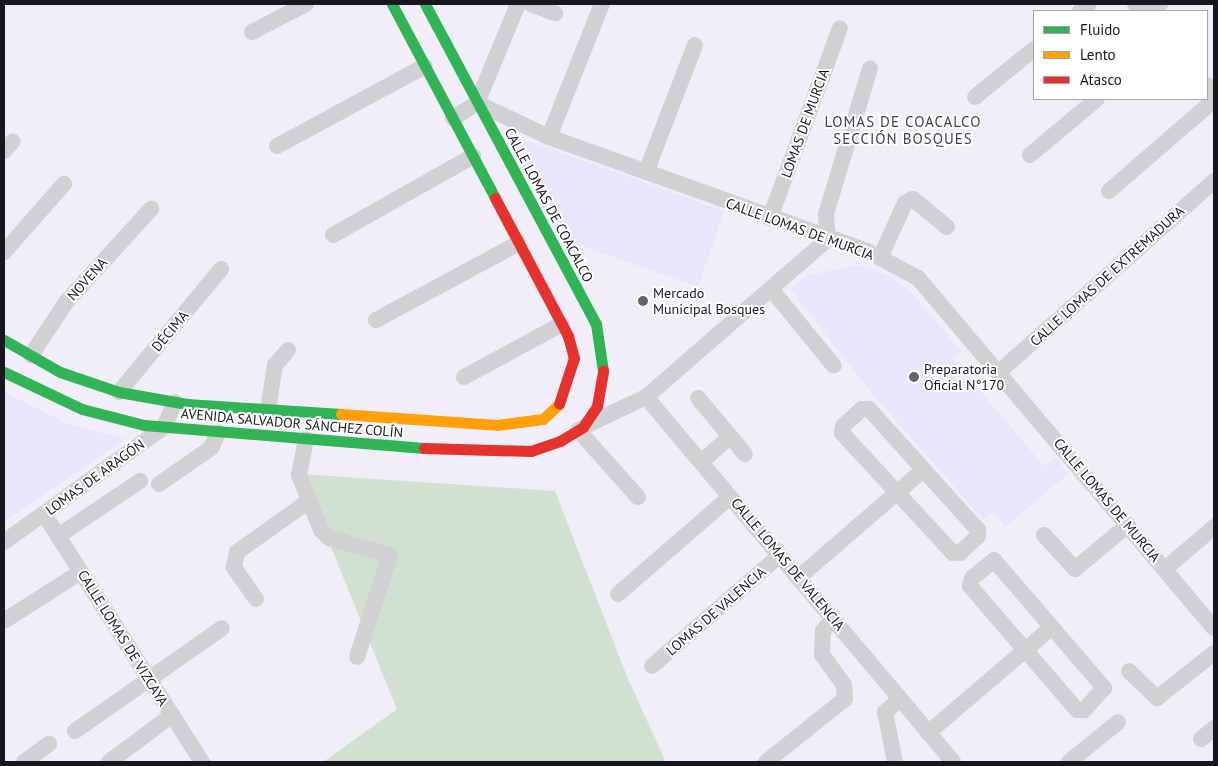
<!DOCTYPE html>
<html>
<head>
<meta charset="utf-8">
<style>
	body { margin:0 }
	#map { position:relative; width:1218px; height:766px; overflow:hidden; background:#f1eefa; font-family:"PT Sans",sans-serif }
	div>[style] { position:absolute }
	.built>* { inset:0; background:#ebe4fd }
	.green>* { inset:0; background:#d1e1d0 }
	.street>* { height:16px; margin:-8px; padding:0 8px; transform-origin:8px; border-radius:8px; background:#d1d0d3 }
	.fast>* { height:11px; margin:-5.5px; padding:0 5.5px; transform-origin:5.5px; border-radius:5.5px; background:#30b455 }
	.slow>* { height:11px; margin:-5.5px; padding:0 5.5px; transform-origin:5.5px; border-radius:5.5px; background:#ff9f0a }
	.jam>* { height:11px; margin:-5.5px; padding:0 5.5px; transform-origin:5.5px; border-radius:5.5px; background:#e5322d }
	.dots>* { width:14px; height:14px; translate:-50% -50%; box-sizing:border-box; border:2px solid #fff; border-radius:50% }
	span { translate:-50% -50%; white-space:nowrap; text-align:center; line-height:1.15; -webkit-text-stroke:4px #fff; paint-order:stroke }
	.street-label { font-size:14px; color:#18161f }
	.poi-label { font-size:14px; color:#18161f }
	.left { translate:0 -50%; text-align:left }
	.neighbourhood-label { font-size:15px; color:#423b51; letter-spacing:1px }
	.frame { position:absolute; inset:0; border:5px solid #18161f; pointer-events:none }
	.legend { position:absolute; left:1033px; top:10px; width:175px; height:90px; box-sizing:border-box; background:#fff; border:1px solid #a3a2a5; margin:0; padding:6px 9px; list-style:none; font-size:15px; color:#18161f }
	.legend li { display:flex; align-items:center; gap:10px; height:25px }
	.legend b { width:25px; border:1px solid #a3a2a5 }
</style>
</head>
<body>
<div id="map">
	<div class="built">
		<div style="clip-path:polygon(503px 132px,724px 211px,698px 287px,560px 238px)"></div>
		<div style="clip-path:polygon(854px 265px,885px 274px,909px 290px,961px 351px,952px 358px,1044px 466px,1056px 457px,1068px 474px,1005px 527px,994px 512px,983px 519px,875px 397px,790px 289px,807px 276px)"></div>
		<div style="clip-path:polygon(4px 392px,73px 426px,125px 439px,4px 522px)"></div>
	</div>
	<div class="green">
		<div style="clip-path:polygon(301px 474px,555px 491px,628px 679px,666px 762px,323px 762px,397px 709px)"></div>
	</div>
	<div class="street">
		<div style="left:531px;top:4px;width:26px;rotate:21deg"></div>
		<div style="left:1135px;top:4px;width:10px;rotate:45deg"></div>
		<div style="left:1080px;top:11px;width:11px;rotate:-38deg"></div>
		<div style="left:1152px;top:11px;width:11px;rotate:-41deg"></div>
		<div style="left:252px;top:32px;width:61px;rotate:-27.4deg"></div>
		<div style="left:1207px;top:85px;width:11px;rotate:52deg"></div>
		<div style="left:975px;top:97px;width:76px;rotate:-39.1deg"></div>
		<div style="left:477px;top:103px;width:80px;rotate:25.3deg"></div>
		<div style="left:549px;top:137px;width:338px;rotate:19.7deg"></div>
		<div style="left:867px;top:251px;width:58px;rotate:27.9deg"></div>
		<div style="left:918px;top:278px;width:458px;rotate:49.8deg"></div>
		<div style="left:453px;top:118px;width:28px;rotate:-32deg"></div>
		<div style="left:477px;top:103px;width:107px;rotate:-67.5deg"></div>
		<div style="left:549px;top:137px;width:143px;rotate:-68.3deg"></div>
		<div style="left:277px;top:146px;width:168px;rotate:-28.4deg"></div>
		<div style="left:4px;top:151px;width:13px;rotate:-48deg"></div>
		<div style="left:1030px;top:155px;width:87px;rotate:-39.9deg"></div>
		<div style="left:646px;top:172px;width:136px;rotate:-68.9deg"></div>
		<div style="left:1109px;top:191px;width:139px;rotate:-40.9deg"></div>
		<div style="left:770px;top:218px;width:202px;rotate:-69.8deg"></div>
		<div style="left:333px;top:235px;width:161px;rotate:-29.4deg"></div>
		<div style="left:4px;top:252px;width:91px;rotate:-48.6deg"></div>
		<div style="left:880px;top:258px;width:60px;rotate:-65.6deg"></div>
		<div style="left:905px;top:203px;width:9px;rotate:-27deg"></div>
		<div style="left:913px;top:199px;width:44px;rotate:39.5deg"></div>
		<div style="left:771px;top:289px;width:99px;rotate:50.7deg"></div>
		<div style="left:376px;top:320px;width:162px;rotate:-28.3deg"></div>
		<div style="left:31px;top:355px;width:65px;rotate:-56.3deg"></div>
		<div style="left:67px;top:301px;width:125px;rotate:-47.6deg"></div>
		<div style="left:999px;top:372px;width:288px;rotate:-41.6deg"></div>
		<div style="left:464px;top:377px;width:111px;rotate:-28.4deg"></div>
		<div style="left:119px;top:392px;width:160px;rotate:-50.3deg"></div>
		<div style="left:646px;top:397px;width:477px;rotate:49.9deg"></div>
		<div style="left:698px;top:398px;width:73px;rotate:50deg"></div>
		<div style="left:862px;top:409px;width:7px"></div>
		<div style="left:869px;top:409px;width:163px;rotate:48deg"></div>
		<div style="left:978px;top:530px;width:6px;rotate:90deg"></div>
		<div style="left:978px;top:536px;width:25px;rotate:137deg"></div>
		<div style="left:960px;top:553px;width:7px;rotate:180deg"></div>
		<div style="left:953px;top:553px;width:163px;rotate:-132.8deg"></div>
		<div style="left:842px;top:433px;width:7px;rotate:-82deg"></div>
		<div style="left:843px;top:426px;width:25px;rotate:-42deg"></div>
		<div style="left:268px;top:410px;width:46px;rotate:-81.2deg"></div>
		<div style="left:275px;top:365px;width:20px;rotate:-49deg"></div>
		<div style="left:585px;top:426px;width:68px;rotate:-25.4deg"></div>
		<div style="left:646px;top:397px;width:241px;rotate:-41deg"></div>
		<div style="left:828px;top:239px;width:25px;rotate:-95deg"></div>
		<div style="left:826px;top:214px;width:152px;rotate:-73.2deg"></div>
		<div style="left:578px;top:430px;width:90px;rotate:48.2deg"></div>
		<div style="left:306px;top:439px;width:37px;rotate:101deg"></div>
		<div style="left:299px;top:475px;width:59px;rotate:68.2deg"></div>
		<div style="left:321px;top:530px;width:11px;rotate:45deg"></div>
		<div style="left:329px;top:538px;width:63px;rotate:15.6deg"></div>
		<div style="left:390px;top:555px;width:107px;rotate:107.9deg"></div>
		<div style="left:701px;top:462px;width:38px;rotate:-41deg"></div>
		<div style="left:159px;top:484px;width:63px;rotate:-34.7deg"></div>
		<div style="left:211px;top:448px;width:17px;rotate:-65deg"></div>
		<div style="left:44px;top:514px;width:294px;rotate:57.5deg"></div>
		<div style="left:1044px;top:535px;width:46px;rotate:47.6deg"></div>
		<div style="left:1075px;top:569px;width:69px;rotate:-39.7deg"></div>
		<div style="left:58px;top:536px;width:99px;rotate:-33.9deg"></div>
		<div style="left:4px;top:542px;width:197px;rotate:-35.7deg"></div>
		<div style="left:164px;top:427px;width:27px;rotate:-66deg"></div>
		<div style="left:994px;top:560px;width:169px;rotate:49.3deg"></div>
		<div style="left:1104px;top:688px;width:30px;rotate:132deg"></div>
		<div style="left:1084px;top:710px;width:7px;rotate:180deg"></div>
		<div style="left:1077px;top:710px;width:164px;rotate:-130.8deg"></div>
		<div style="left:970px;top:586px;width:8px;rotate:-76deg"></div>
		<div style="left:972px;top:578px;width:28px;rotate:-39deg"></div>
		<div style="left:1165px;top:569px;width:65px;rotate:-40.6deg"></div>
		<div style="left:798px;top:578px;width:165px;rotate:-40.8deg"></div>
		<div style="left:618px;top:594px;width:148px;rotate:-40.9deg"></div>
		<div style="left:256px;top:599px;width:39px;rotate:-125deg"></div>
		<div style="left:234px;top:567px;width:15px;rotate:-79deg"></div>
		<div style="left:237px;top:552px;width:88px;rotate:-35.3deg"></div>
		<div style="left:4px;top:621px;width:91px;rotate:-32.5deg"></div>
		<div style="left:652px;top:666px;width:168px;rotate:-40.9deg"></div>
		<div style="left:1129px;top:671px;width:39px;rotate:44deg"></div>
		<div style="left:1157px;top:698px;width:73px;rotate:-38.3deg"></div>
		<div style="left:75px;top:731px;width:179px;rotate:-35deg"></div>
		<div style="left:928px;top:733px;width:163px;rotate:-40.5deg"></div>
		<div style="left:1201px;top:739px;width:17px;rotate:-40deg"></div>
		<div style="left:24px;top:762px;width:31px;rotate:-36deg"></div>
		<div style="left:109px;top:762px;width:79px;rotate:-36.7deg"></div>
		<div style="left:766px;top:762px;width:101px;rotate:-38.6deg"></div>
		<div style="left:845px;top:699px;width:14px;rotate:-94deg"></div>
		<div style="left:844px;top:685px;width:37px;rotate:-126deg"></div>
		<div style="left:822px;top:655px;width:24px;rotate:-88deg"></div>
		<div style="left:823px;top:631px;width:16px;rotate:-52deg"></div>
		<div style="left:895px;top:762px;width:51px;rotate:-101.3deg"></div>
		<div style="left:885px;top:712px;width:20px;rotate:-41deg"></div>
		<div style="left:1069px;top:762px;width:63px;rotate:-39.2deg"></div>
	</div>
	<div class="fast">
		<div style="left:392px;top:4px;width:220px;rotate:62deg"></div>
		<div style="left:425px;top:4px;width:363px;rotate:61.9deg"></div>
		<div style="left:596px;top:324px;width:48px;rotate:81.5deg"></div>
		<div style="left:4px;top:340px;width:64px;rotate:29.7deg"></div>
		<div style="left:60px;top:372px;width:62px;rotate:18.7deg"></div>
		<div style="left:119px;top:392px;width:69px;rotate:10deg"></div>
		<div style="left:187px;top:404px;width:154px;rotate:3.7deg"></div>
		<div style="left:4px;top:372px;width:86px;rotate:25.4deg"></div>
		<div style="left:82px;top:409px;width:64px;rotate:14.5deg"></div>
		<div style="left:144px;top:425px;width:281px;rotate:4.7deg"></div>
	</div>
	<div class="slow">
		<div style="left:341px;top:414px;width:156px;rotate:4deg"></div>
		<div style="left:497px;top:425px;width:46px;rotate:-7.4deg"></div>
		<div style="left:543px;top:419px;width:22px;rotate:-43deg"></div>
	</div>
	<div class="jam">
		<div style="left:495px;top:198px;width:156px;rotate:62.1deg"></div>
		<div style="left:568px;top:336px;width:23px;rotate:75deg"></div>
		<div style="left:574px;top:358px;width:48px;rotate:108.1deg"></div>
		<div style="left:424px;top:448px;width:107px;rotate:1.6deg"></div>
		<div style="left:531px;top:451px;width:31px;rotate:-19deg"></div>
		<div style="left:560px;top:441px;width:27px;rotate:-31deg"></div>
		<div style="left:583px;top:427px;width:25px;rotate:-56deg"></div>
		<div style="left:597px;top:406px;width:36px;rotate:-80deg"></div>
	</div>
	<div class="dots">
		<div style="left:643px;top:301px;background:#64626c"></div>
		<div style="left:914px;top:377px;background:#64626c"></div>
	</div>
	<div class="street-label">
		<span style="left:805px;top:123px;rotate:-70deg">LOMAS DE MURCIA</span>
		<span style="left:549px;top:205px;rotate:62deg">CALLE LOMAS DE COACALCO</span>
		<span style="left:800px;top:229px;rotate:20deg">CALLE LOMAS DE MURCIA</span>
		<span style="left:1107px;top:276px;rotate:-42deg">CALLE LOMAS DE EXTREMADURA</span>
		<span style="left:87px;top:279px;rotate:-48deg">NOVENA</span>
		<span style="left:170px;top:331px;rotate:-50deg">DÉCIMA</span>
		<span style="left:292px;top:423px;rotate:5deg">AVENIDA SALVADOR SÁNCHEZ COLÍN</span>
		<span style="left:95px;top:477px;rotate:-36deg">LOMAS DE ARAGÓN</span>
		<span style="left:1107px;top:500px;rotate:50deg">CALLE LOMAS DE MURCIA</span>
		<span style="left:788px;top:564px;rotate:50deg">CALLE LOMAS DE VALENCIA</span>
		<span style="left:716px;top:611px;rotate:-41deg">LOMAS DE VALENCIA</span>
		<span style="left:123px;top:638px;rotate:58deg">CALLE LOMAS DE VIZCAYA</span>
	</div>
	<div class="poi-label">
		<span class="left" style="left:653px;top:301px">Mercado<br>Municipal Bosques</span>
		<span class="left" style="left:924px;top:377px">Preparatoria<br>Oficial N°170</span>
	</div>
	<div class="neighbourhood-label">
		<span style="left:903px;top:130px">LOMAS DE COACALCO<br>SECCIÓN BOSQUES</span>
	</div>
	<div class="frame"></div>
	<ul class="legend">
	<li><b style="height:6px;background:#30b455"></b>Fluido</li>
	<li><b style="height:6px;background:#ff9f0a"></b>Lento</li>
	<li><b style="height:6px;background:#e5322d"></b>Atasco</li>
	</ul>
</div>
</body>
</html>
